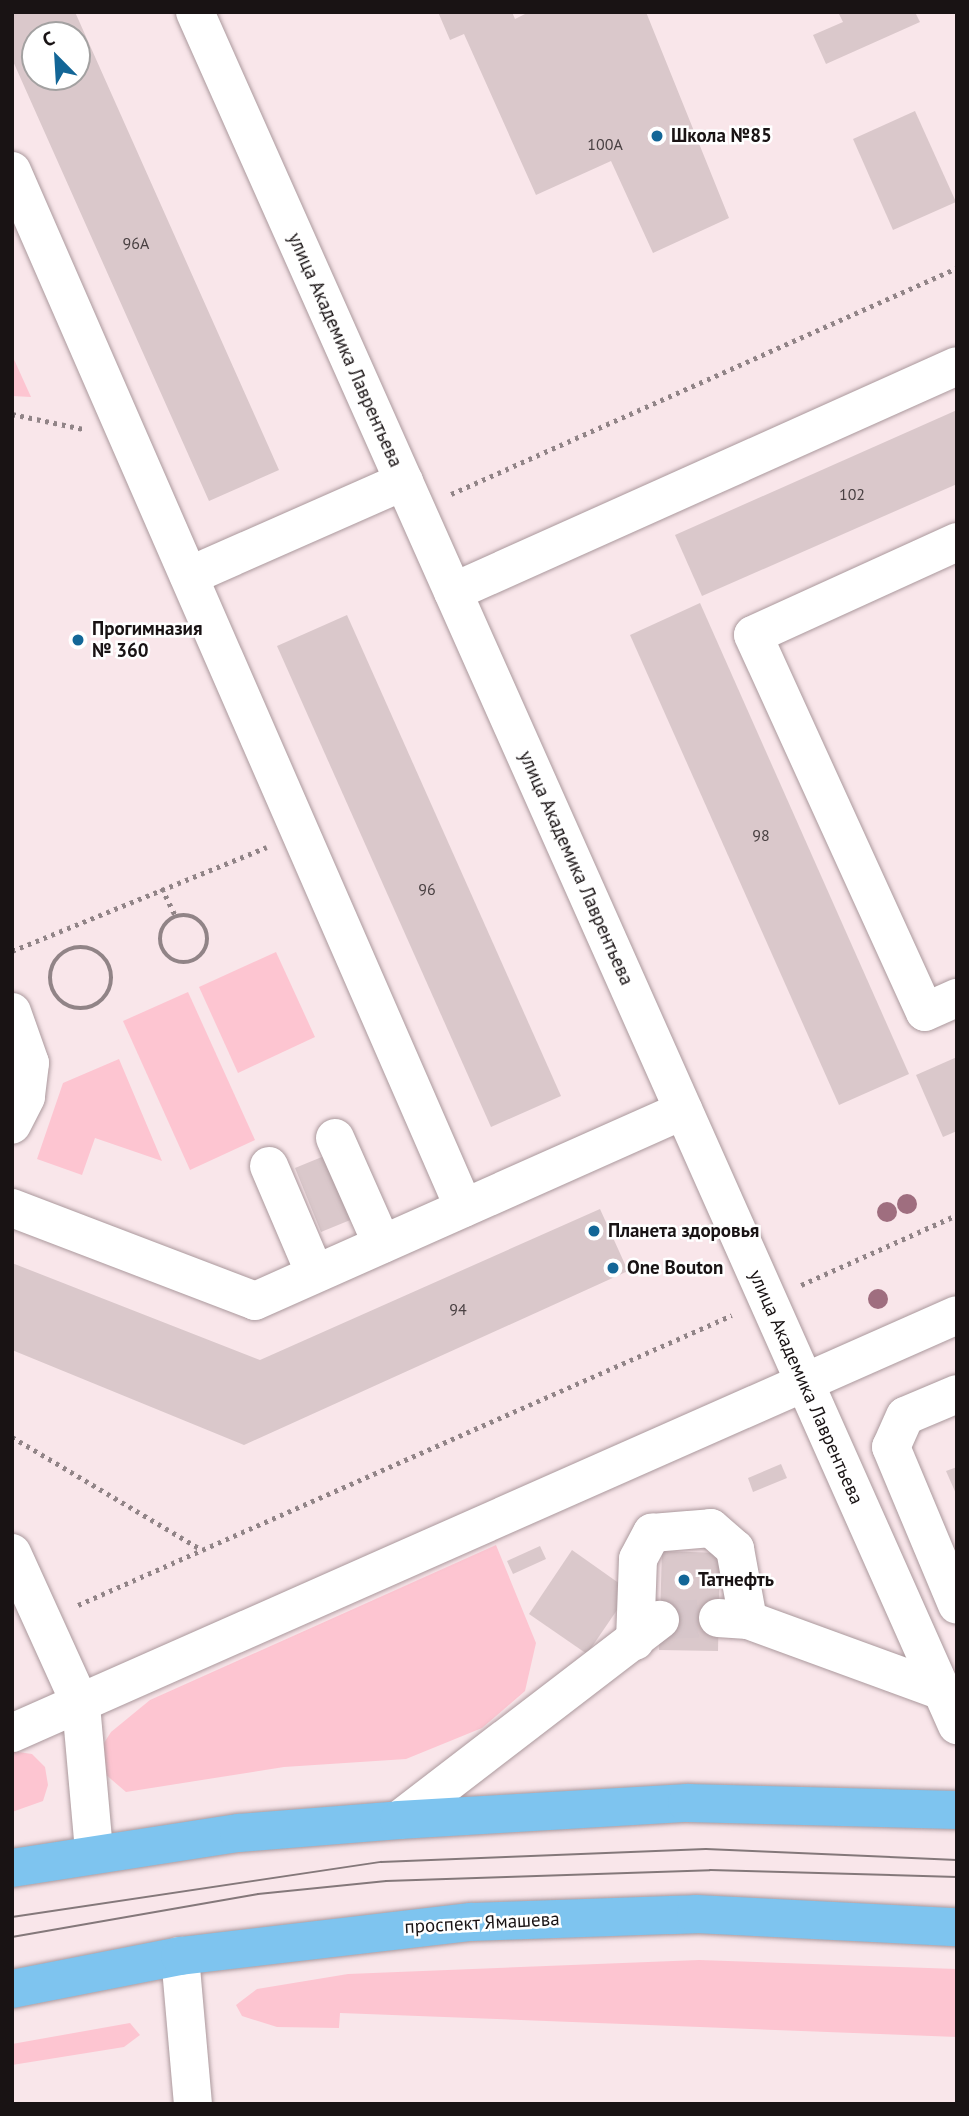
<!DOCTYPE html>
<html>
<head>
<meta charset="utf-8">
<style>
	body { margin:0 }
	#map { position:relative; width:969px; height:2116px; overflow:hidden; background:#f9e6ea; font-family:"PT Sans",sans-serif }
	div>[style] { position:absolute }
	.green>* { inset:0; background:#fdc5d1 }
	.building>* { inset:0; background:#dac8cb }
	.minor-tunnel>* { height:38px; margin-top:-19px; transform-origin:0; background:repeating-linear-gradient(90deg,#d7c6ca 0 38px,transparent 0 57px) }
	.path>* { height:4.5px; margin-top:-2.25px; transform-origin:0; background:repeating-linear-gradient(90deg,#918487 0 3.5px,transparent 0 8.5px) }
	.path>.ring { margin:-2.25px; padding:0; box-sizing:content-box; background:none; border:4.5px solid #918487; border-radius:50% }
	.roads { filter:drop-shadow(0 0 2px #ab999d) drop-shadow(0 0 2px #ab999d) }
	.minor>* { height:38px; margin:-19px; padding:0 19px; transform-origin:19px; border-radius:19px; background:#fff }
	.major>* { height:38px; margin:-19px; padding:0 19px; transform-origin:19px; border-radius:19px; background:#7ec4ef }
	.tram>* { height:2px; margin:-1px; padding:0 1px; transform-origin:1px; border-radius:1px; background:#84787a }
	.trees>* { width:20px; height:20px; margin:-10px; border-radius:50%; background:#9f6e7f }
	.dots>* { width:19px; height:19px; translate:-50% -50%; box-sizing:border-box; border:4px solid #fff; border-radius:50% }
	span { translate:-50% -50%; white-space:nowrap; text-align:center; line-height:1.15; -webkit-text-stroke:5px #fff; paint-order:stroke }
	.number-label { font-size:16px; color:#494042 }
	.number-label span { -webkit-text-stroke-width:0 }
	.poi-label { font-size:19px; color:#191314; font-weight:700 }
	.left { translate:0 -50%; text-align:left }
	.street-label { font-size:19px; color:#191314 }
	.frame { position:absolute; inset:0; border:14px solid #191314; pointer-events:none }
	.north { position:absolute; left:21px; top:21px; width:70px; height:70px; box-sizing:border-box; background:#fff; border:2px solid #a3a1a1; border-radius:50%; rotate:336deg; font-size:19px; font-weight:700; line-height:28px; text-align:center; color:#191314 }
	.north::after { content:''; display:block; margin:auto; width:24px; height:32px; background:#136697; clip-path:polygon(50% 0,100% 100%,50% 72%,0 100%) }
</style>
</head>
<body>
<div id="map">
	<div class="green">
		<div style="clip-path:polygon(12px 355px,31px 397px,12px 396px)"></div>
		<div style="clip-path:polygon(276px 952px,315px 1037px,238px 1073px,199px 987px)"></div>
		<div style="clip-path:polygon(188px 992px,255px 1140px,190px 1170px,123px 1021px)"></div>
		<div style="clip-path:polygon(119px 1059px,162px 1161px,95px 1138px,82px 1175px,37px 1159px,63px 1083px)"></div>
		<div style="clip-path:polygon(496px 1545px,536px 1643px,525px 1691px,482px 1728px,406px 1759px,284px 1767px,126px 1792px,105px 1774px,102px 1746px,111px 1732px,150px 1700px)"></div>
		<div style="clip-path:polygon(12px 1751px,32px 1754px,45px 1767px,48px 1785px,43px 1801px,12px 1812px)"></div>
		<div style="clip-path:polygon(699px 1960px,957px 1969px,957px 2037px,340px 2013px,339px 2028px,277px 2027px,242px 2016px,236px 2005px,257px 1989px,348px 1974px)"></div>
		<div style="clip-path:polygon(130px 2023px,140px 2035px,124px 2047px,12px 2065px,12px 2044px)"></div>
	</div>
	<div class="building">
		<div style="clip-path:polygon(evenodd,12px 12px,75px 12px,279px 470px,209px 501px,12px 59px,12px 12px,35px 35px,77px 35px,77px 77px,35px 77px,35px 35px)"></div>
		<div style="clip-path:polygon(438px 12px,512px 12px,515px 19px,529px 12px,646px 12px,729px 218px,653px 253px,611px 161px,536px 195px,464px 34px,450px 40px)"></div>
		<div style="clip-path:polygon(838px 12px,915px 12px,920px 22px,826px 64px,813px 35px,843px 22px)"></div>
		<div style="clip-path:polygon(915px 111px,956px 202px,893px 230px,853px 139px)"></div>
		<div style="clip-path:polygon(957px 410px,957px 484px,702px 596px,675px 535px)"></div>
		<div style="clip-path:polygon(700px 603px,909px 1074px,839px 1105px,630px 635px)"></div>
		<div style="clip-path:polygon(347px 615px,561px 1096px,491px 1127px,277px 646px)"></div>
		<div style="clip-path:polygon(957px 1057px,957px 1131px,943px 1137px,916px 1075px)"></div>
		<div style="clip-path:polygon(334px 1152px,360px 1216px,321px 1232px,295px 1168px)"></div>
		<div style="clip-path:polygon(600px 1209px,628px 1271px,244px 1445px,12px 1350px,12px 1263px,260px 1360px)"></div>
		<div style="clip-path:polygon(781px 1464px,787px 1478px,753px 1492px,748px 1478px)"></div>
		<div style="clip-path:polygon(957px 1467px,957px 1496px,946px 1471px)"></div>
		<div style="clip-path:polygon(540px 1546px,546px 1559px,513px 1574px,507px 1561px)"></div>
		<div style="clip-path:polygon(572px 1550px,630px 1591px,587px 1654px,529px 1614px)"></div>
		<div style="clip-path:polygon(662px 1551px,720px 1553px,718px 1651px,659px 1650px)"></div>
	</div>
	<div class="minor-tunnel">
		<div style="left:660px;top:1620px;width:58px;rotate:-2deg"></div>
	</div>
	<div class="path">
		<div style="left:12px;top:414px;width:73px;rotate:11.9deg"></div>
		<div style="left:451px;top:494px;width:554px;rotate:-24.07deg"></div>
		<div style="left:162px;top:888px;width:32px;rotate:64deg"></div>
		<div class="ring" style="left:160px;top:915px;width:43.5px;height:43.5px"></div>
		<div class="ring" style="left:50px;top:947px;width:57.5px;height:57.5px"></div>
		<div style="left:12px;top:951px;width:275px;rotate:-22.2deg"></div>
		<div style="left:801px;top:1285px;width:171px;rotate:-24.2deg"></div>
		<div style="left:12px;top:1437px;width:220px;rotate:30.7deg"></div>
		<div style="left:78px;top:1605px;width:715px;rotate:-23.91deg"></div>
	</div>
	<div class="roads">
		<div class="minor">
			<div style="left:195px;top:12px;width:1875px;rotate:66.02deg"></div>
			<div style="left:12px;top:171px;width:1131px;rotate:66.45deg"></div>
			<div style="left:957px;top:542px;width:224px;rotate:155.5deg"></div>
			<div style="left:753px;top:635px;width:414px;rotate:65.5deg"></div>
			<div style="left:925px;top:1012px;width:35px;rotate:-24deg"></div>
			<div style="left:189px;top:576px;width:235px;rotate:-23.8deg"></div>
			<div style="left:453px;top:592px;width:552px;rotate:-24.15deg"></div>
			<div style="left:12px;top:1012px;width:54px;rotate:70.6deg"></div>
			<div style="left:30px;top:1063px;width:34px;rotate:97deg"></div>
			<div style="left:26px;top:1097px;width:31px;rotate:117deg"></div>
			<div style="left:335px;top:1138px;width:116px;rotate:66.1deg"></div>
			<div style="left:269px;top:1166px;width:117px;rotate:66.9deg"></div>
			<div style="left:12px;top:1208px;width:260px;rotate:20.9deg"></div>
			<div style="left:255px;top:1301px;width:469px;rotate:-24deg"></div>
			<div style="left:957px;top:1394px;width:56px;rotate:157.1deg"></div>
			<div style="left:905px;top:1416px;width:34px;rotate:114deg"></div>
			<div style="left:891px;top:1447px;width:171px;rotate:67.3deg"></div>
			<div style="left:12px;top:1553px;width:167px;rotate:65.6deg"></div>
			<div style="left:81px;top:1705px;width:148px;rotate:84.9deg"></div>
			<div style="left:718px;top:1618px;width:30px;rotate:4deg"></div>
			<div style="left:748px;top:1620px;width:207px;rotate:20.1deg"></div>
			<div style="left:635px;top:1641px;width:82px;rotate:-87.9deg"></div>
			<div style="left:638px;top:1559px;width:30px;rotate:-62deg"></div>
			<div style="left:652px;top:1533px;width:59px;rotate:-4.8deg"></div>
			<div style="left:711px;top:1528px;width:32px;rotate:41deg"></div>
			<div style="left:735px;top:1549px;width:72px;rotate:79.6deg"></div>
			<div style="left:12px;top:1733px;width:1033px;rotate:-23.86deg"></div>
			<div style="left:399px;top:1820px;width:329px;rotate:-37.5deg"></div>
			<div style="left:180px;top:1956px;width:149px;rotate:85deg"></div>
		</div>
		<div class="major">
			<div style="left:12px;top:1868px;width:230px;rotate:-8.8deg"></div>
			<div style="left:239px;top:1833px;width:161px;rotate:-4.6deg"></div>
			<div style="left:399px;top:1820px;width:289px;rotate:-3.4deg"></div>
			<div style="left:687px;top:1803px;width:270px;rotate:1.5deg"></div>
			<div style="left:12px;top:1989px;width:171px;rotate:-11.1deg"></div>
			<div style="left:180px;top:1956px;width:293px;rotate:-6.7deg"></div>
			<div style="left:471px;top:1922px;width:225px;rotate:-2deg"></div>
			<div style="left:696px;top:1914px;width:261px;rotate:2.9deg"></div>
		</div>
	</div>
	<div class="tram">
		<div style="left:12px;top:1917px;width:373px;rotate:-8.5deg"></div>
		<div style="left:381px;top:1862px;width:325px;rotate:-2.3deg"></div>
		<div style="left:706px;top:1849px;width:251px;rotate:2.5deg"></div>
		<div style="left:12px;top:1937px;width:250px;rotate:-9.9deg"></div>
		<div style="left:258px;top:1894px;width:129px;rotate:-5.8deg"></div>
		<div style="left:386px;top:1881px;width:324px;rotate:-1.9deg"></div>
		<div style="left:710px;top:1870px;width:247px;rotate:1.6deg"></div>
	</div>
	<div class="trees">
		<div style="left:907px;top:1204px"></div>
		<div style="left:887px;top:1212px"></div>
		<div style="left:878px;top:1299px"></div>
	</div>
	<div class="dots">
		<div style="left:657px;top:136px;background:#136697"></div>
		<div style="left:78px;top:640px;background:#136697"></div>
		<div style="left:594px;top:1231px;background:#136697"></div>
		<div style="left:613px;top:1268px;background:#136697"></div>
		<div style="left:684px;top:1580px;background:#136697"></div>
	</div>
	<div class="number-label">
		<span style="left:605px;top:144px">100А</span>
		<span style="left:136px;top:243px">96А</span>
		<span style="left:852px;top:494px">102</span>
		<span style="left:761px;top:835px">98</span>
		<span style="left:427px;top:889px">96</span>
		<span style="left:458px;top:1309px">94</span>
	</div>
	<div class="poi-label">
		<span class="left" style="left:671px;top:136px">Школа №85</span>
		<span class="left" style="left:92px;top:640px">Прогимназия<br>№ 360</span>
		<span class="left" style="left:608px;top:1231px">Планета здоровья</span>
		<span class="left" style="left:627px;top:1268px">One Bouton</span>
		<span class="left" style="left:698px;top:1580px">Татнефть</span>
	</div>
	<div class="street-label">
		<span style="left:345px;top:350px;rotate:66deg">улица Академика Лаврентьева</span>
		<span style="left:576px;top:868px;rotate:66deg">улица Академика Лаврентьева</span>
		<span style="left:806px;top:1387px;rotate:66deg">улица Академика Лаврентьева</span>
		<span style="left:482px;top:1923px;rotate:-3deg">проспект Ямашева</span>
	</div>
	<div class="frame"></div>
	<div class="north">С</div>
</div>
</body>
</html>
